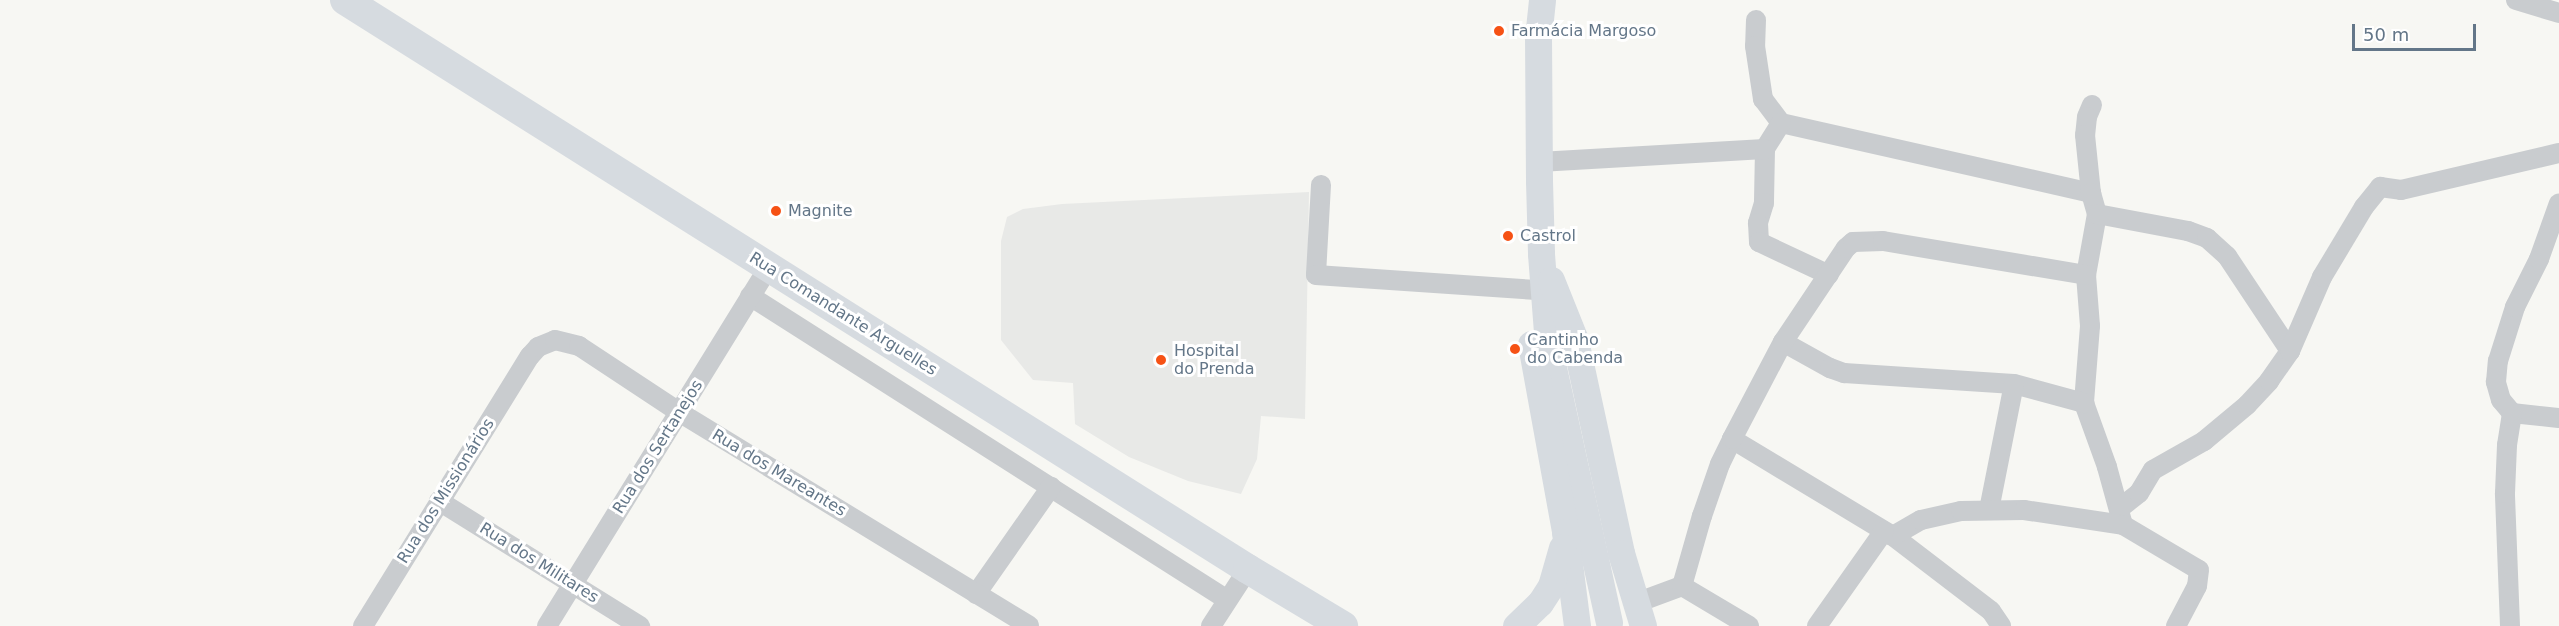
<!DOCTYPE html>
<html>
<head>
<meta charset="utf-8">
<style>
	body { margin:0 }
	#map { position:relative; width:2559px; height:626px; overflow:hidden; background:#f7f7f3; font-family:"DejaVu Sans",sans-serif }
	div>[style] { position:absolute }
	.built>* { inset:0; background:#e8e9e7 }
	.minor>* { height:20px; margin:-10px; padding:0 10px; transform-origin:10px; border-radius:10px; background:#c9cccf }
	.secondary>* { height:27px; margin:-13.5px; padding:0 13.5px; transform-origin:13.5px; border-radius:13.5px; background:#d6dbe0 }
	.primary>* { height:30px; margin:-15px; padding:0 15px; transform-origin:15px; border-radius:15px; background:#d6dbe0 }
	.dots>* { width:16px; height:16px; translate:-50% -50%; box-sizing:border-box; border:3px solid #fff; border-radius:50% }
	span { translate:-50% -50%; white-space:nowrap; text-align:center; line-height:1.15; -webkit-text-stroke:6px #fff; paint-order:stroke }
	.poi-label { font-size:16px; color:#637688 }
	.left { translate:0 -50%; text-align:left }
	.street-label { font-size:16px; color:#637688 }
	.scale { position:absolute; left:2352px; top:24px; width:124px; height:27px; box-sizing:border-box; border:3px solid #637688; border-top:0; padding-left:8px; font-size:18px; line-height:21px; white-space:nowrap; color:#637688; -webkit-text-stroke:4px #fff; paint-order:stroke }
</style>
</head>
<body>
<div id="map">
	<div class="built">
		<div style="clip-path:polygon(1309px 192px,1305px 419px,1261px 416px,1257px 459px,1241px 494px,1188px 481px,1129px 457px,1075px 424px,1073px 383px,1033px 380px,1001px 340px,1001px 241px,1007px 217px,1023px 209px,1062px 204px)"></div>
	</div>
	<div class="minor">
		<div style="left:2516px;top:0;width:45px;rotate:16.8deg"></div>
		<div style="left:1756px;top:20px;width:26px;rotate:92deg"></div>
		<div style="left:1755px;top:46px;width:54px;rotate:81.4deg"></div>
		<div style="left:1763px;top:99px;width:30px;rotate:53deg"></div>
		<div style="left:1781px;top:123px;width:318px;rotate:12.7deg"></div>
		<div style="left:2092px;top:105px;width:13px;rotate:113deg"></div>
		<div style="left:2087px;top:117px;width:18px;rotate:96deg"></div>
		<div style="left:2085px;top:135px;width:58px;rotate:84.1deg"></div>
		<div style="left:2091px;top:193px;width:22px;rotate:74deg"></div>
		<div style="left:2097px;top:214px;width:62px;rotate:100.2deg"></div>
		<div style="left:2086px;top:275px;width:51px;rotate:85.5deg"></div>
		<div style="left:2090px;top:326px;width:77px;rotate:94.5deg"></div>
		<div style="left:2084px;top:403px;width:68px;rotate:70.2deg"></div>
		<div style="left:2107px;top:467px;width:60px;rotate:74.6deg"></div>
		<div style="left:1781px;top:123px;width:31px;rotate:122deg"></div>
		<div style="left:1765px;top:149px;width:54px;rotate:91.1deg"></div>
		<div style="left:1764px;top:203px;width:21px;rotate:107deg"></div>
		<div style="left:1758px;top:223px;width:19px;rotate:87deg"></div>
		<div style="left:1759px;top:242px;width:77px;rotate:25.2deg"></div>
		<div style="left:1539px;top:162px;width:226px;rotate:-3.3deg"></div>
		<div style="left:1321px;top:185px;width:90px;rotate:93.2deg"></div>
		<div style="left:1316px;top:275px;width:222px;rotate:3.9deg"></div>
		<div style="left:2097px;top:214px;width:93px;rotate:10.6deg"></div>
		<div style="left:2188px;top:231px;width:20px;rotate:20deg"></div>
		<div style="left:2207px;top:238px;width:27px;rotate:42deg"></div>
		<div style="left:2227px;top:256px;width:114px;rotate:56.4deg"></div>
		<div style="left:750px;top:296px;width:564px;rotate:32.48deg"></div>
		<div style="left:1783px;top:342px;width:54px;rotate:29deg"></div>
		<div style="left:1830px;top:368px;width:15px;rotate:20deg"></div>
		<div style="left:1844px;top:373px;width:170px;rotate:3.7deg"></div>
		<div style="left:2014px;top:384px;width:73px;rotate:15.2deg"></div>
		<div style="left:2512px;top:413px;width:47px;rotate:6.1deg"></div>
		<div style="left:1732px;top:439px;width:188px;rotate:31.1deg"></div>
		<div style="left:1893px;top:536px;width:123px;rotate:37.4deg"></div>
		<div style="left:1991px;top:611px;width:18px;rotate:56deg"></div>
		<div style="left:439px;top:501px;width:237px;rotate:31.9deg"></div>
		<div style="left:2120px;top:508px;width:24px;rotate:-38deg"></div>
		<div style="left:2139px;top:493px;width:27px;rotate:-59deg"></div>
		<div style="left:2153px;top:470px;width:59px;rotate:-29.6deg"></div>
		<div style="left:2204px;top:441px;width:56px;rotate:-39.9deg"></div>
		<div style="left:2247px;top:405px;width:33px;rotate:-47deg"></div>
		<div style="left:2269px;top:381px;width:37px;rotate:-55deg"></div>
		<div style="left:2290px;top:351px;width:81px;rotate:-66.6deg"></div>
		<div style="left:2322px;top:277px;width:82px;rotate:-59deg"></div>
		<div style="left:2364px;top:207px;width:26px;rotate:-51deg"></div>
		<div style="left:2380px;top:187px;width:21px;rotate:8deg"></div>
		<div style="left:2401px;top:190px;width:162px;rotate:-13.2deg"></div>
		<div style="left:1989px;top:510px;width:128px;rotate:-78.8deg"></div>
		<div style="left:1893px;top:536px;width:32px;rotate:-30deg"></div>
		<div style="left:1921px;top:520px;width:41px;rotate:-12.7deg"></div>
		<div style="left:1961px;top:511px;width:63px;rotate:-0.9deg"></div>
		<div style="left:2024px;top:510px;width:100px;rotate:8.6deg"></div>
		<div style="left:2123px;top:525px;width:88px;rotate:30.6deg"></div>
		<div style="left:2199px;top:570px;width:16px;rotate:97deg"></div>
		<div style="left:2197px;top:586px;width:45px;rotate:117.7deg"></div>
		<div style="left:1682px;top:586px;width:78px;rotate:30.8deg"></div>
		<div style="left:976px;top:594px;width:131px;rotate:-55deg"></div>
		<div style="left:1636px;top:603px;width:49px;rotate:-20.3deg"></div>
		<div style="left:1682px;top:586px;width:73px;rotate:-74.1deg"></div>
		<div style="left:1702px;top:516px;width:55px;rotate:-70.9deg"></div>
		<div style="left:1720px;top:464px;width:28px;rotate:-64deg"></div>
		<div style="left:1732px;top:439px;width:110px;rotate:-62.3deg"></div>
		<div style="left:1783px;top:342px;width:113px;rotate:-56.2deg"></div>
		<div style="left:1846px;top:248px;width:9px;rotate:-41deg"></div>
		<div style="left:1853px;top:242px;width:30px;rotate:-2deg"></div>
		<div style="left:1883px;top:241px;width:206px;rotate:9.5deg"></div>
		<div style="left:363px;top:626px;width:317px;rotate:-58.3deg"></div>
		<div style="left:530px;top:356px;width:12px;rotate:-48deg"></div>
		<div style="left:538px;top:347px;width:18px;rotate:-22deg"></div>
		<div style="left:555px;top:340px;width:25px;rotate:14deg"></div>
		<div style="left:579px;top:346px;width:120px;rotate:33.4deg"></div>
		<div style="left:679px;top:412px;width:410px;rotate:31.4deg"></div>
		<div style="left:547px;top:626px;width:422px;rotate:-58.3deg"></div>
		<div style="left:1211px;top:626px;width:68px;rotate:-57deg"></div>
		<div style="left:1817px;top:626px;width:116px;rotate:-54.8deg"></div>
		<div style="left:2510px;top:626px;width:133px;rotate:-92.2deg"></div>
		<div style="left:2505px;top:493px;width:48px;rotate:-87.6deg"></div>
		<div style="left:2507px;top:445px;width:32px;rotate:-81deg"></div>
		<div style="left:2512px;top:413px;width:17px;rotate:-130deg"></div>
		<div style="left:2501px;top:400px;width:19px;rotate:-106deg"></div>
		<div style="left:2496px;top:382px;width:21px;rotate:-85deg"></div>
		<div style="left:2498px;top:361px;width:57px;rotate:-72.5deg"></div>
		<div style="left:2515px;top:307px;width:54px;rotate:-63.4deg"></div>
		<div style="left:2539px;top:259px;width:59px;rotate:-70.3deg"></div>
	</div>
	<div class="secondary">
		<div style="left:1542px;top:0;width:37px;rotate:96deg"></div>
		<div style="left:1538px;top:37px;width:144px;rotate:89.6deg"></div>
		<div style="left:1539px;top:181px;width:73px;rotate:88.4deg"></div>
		<div style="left:1541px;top:254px;width:91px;rotate:85.6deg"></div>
		<div style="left:1548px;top:345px;width:284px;rotate:77.6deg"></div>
		<div style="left:1551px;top:280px;width:65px;rotate:68.2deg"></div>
		<div style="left:1575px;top:340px;width:218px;rotate:77.8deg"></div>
		<div style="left:1621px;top:553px;width:76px;rotate:73.2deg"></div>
		<div style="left:1531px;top:344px;width:191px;rotate:79.7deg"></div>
		<div style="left:1565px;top:532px;width:95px;rotate:82.7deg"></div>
		<div style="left:1516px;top:626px;width:33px;rotate:-44deg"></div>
		<div style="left:1540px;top:603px;width:20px;rotate:-57deg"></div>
		<div style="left:1551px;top:586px;width:40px;rotate:-74deg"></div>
	</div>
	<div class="primary">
		<div style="left:345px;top:0;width:1067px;rotate:32.22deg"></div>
		<div style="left:1248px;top:569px;width:111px;rotate:31deg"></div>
	</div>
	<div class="dots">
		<div style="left:1499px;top:31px;background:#f65215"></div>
		<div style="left:776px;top:211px;background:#f65215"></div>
		<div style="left:1508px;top:236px;background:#f65215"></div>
		<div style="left:1515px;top:349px;background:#f65215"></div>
		<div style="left:1161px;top:360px;background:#f65215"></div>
	</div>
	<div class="poi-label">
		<span class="left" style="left:1511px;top:31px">Farmácia Margoso</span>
		<span class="left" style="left:788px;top:211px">Magnite</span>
		<span class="left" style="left:1520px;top:236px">Castrol</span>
		<span class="left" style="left:1527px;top:349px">Cantinho<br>do Cabenda</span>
		<span class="left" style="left:1174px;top:360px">Hospital<br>do Prenda</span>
	</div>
	<div class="street-label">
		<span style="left:843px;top:314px;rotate:32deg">Rua Comandante Arguelles</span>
		<span style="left:658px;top:447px;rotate:-58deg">Rua dos Sertanejos</span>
		<span style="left:779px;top:473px;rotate:31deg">Rua dos Mareantes</span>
		<span style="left:446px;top:491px;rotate:-58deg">Rua dos Missionários</span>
		<span style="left:539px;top:563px;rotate:32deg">Rua dos Militares</span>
	</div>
	<div class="scale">50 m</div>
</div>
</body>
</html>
